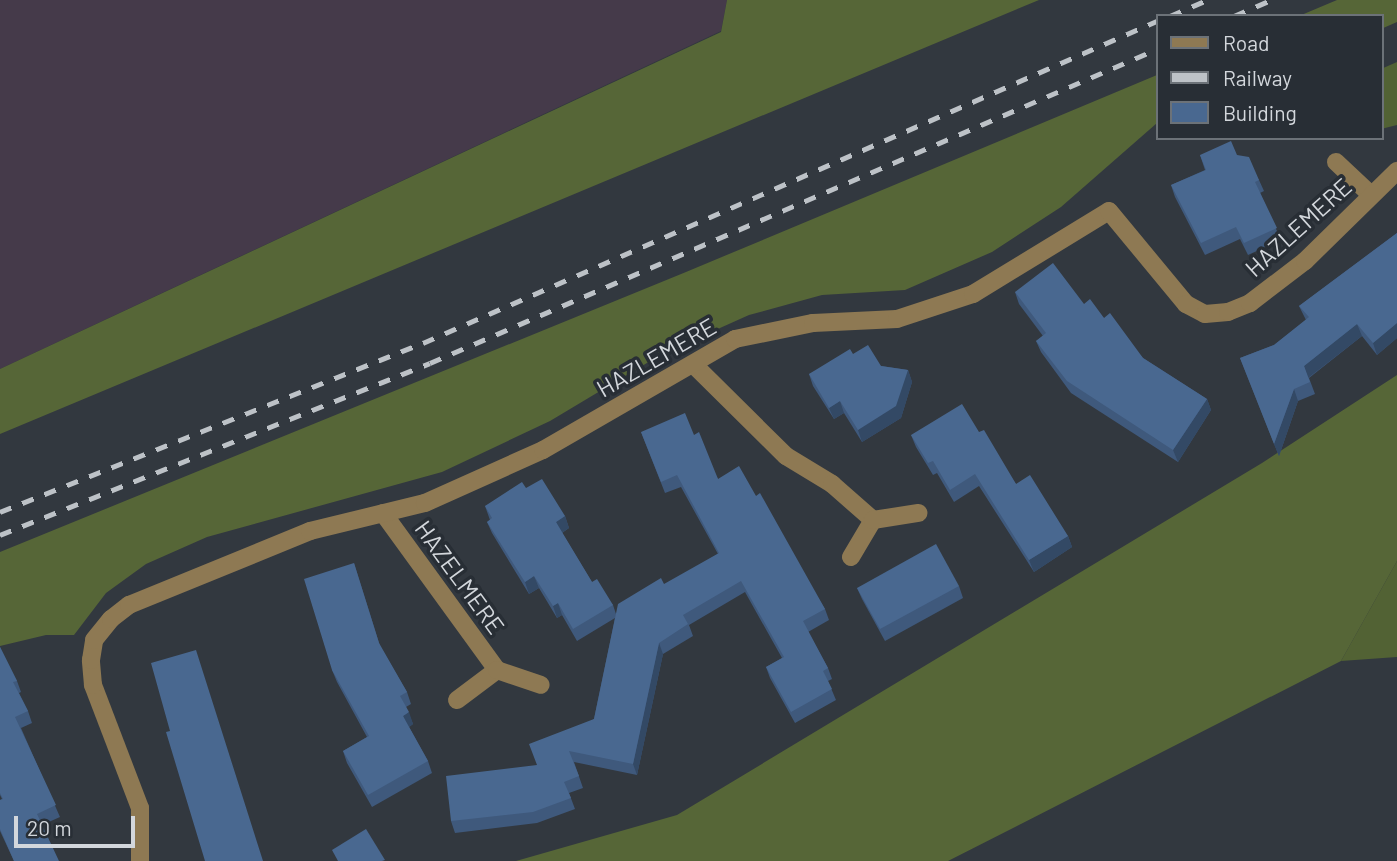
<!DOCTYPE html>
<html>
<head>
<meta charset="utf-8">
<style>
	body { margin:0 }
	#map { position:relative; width:1397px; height:861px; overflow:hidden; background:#32383f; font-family:Barlow,sans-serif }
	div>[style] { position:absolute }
	.industrial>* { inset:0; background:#453a4a }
	.green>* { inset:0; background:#526234 }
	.forest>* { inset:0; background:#566637 }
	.minor>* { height:18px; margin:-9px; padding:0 9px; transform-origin:9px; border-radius:9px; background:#8e7953 }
	.rail>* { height:5px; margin-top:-2.5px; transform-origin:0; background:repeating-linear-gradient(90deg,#bdc2c7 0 12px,transparent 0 24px) }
	.wall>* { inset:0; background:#3f597c }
	.shaded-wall>* { inset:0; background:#334965 }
	.building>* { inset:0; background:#496890 }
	span { translate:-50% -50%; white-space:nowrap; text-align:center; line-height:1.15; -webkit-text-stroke:7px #282e35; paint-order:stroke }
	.street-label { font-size:24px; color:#d3d7dc }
	.legend { position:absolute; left:1156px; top:14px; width:228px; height:126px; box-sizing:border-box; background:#282e35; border:2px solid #6c7278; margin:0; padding:9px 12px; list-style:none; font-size:21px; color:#d3d7dc }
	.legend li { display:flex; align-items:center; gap:14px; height:35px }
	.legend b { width:35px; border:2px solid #6c7278 }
	.scale { position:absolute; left:14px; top:816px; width:121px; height:32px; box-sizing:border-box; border:4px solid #d3d7dc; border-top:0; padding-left:9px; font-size:21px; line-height:24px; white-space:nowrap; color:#d3d7dc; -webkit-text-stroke:5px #282e35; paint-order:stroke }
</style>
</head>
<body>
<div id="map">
	<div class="industrial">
		<div style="clip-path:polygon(0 0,727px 0,721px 31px,0 369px)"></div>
	</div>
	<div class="green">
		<div style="clip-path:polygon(1397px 62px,1397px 125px,1381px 129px,1381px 69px)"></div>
		<div style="clip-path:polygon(1397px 561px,1397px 657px,1341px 661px)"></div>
	</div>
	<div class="forest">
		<div style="clip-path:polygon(727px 0,1039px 0,0 434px,0 369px,721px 32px)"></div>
		<div style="clip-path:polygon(1337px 0,1397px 0,1397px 22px,1381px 29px,1381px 16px,1299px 16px)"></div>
		<div style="clip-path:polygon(1157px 75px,1157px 123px,1061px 207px,992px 252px,905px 290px,822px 295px,749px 315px,662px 354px,550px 421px,442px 472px,207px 537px,146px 564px,106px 593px,74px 635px,46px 635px,0 646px,0 552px,686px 272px)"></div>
		<div style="clip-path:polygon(1397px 375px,1397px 561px,1341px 661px,948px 861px,516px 861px,677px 815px,1262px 463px)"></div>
	</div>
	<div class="minor">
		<div style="left:1336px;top:162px;width:48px;rotate:43.3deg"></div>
		<div style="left:694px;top:365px;width:129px;rotate:44.7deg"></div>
		<div style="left:786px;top:456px;width:54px;rotate:31.3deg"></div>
		<div style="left:832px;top:484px;width:55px;rotate:41.3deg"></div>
		<div style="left:383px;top:513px;width:194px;rotate:54deg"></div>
		<div style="left:851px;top:557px;width:43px;rotate:-59.3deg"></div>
		<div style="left:873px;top:520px;width:46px;rotate:-8.8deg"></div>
		<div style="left:457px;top:700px;width:50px;rotate:-36.9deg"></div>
		<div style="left:497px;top:670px;width:46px;rotate:18.8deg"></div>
		<div style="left:140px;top:861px;width:53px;rotate:-90deg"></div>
		<div style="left:140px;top:808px;width:132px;rotate:-110.9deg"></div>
		<div style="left:93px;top:685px;width:25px;rotate:-95deg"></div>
		<div style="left:91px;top:660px;width:20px;rotate:-81deg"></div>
		<div style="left:94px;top:640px;width:27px;rotate:-51deg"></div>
		<div style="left:111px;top:619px;width:23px;rotate:-38deg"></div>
		<div style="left:129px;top:605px;width:196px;rotate:-22.2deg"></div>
		<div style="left:310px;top:531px;width:118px;rotate:-13.7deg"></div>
		<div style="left:425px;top:503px;width:129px;rotate:-24.2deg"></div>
		<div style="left:543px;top:450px;width:222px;rotate:-30deg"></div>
		<div style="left:735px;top:339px;width:80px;rotate:-11.6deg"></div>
		<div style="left:813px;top:323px;width:84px;rotate:-2.7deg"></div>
		<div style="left:897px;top:319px;width:80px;rotate:-18.2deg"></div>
		<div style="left:973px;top:294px;width:159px;rotate:-31.4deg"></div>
		<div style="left:1109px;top:211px;width:121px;rotate:50.4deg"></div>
		<div style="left:1186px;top:304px;width:21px;rotate:28deg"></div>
		<div style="left:1205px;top:314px;width:23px;rotate:-5deg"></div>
		<div style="left:1228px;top:312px;width:24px;rotate:-22deg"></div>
		<div style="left:1250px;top:303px;width:69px;rotate:-37.4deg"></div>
		<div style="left:1305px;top:261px;width:129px;rotate:-44.4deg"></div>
	</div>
	<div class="rail">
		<div style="left:1170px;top:16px;width:40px;rotate:-23.4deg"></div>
		<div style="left:1234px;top:16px;width:40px;rotate:-23.4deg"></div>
		<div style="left:0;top:512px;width:456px;rotate:-21.8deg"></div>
		<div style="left:423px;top:343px;width:802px;rotate:-23.69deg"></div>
		<div style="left:0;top:535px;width:463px;rotate:-21.8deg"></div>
		<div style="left:430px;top:363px;width:792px;rotate:-23.36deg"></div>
	</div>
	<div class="wall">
		<div style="clip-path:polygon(1200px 155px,1237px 155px,1259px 180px,1264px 191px,1260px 193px,1281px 240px,1248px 255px,1240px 239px,1205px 255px,1175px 197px,1171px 185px,1205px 170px)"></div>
		<div style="clip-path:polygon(1397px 233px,1397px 338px,1377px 355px,1362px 336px,1309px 378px,1315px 394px,1298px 401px,1279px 456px,1240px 358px,1274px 345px,1306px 320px,1299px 306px)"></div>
		<div style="clip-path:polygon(1015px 292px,1084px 304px,1104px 318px,1143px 358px,1207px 399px,1211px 410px,1178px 462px,1071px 393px,1041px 352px,1036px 341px,1043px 336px,1019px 304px)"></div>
		<div style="clip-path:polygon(853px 354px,881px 366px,908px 370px,912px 382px,901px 418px,862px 442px,844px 413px,834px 419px,813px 386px,809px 374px)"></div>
		<div style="clip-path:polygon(641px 432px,694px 435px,718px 479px,756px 496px,825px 609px,829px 620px,808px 632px,828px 668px,832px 679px,828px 681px,836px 700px,795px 723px,770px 678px,766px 667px,782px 658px,745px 592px,689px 625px,693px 636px,663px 654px,637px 775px,574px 762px,583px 788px,569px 793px,575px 809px,537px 823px,455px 833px,451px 821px,537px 765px,594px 719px,615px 618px,577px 641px,562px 615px,557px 618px,539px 588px,529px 594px,492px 533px,487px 522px,490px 520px,485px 506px,526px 488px,565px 516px,569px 528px,562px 533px,592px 582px,613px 605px,616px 614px,718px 554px,681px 487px,665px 493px)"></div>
		<div style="clip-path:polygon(979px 432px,1016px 484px,1068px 536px,1072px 547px,1034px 572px,979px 486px,954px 502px,937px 473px,933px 475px,916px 447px,911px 435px)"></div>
		<div style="clip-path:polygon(354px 563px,380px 646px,407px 692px,411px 704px,406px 707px,413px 724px,409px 727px,428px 761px,432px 773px,372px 807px,347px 763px,343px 751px,367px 737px,337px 682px,332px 670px)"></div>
		<div style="clip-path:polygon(959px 586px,963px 598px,885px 641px,862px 599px,857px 588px)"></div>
		<div style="clip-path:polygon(0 647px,17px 681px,21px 692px,19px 693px,28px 711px,32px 723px,21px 728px,60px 817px,42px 825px,14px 861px,0 831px,0 800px,2px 799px,0 795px)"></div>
	</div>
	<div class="shaded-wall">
		<div style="clip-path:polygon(1397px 323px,1397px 338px,1377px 355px,1373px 343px)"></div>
		<div style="clip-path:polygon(1357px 324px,1362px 336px,1308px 378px,1304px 366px)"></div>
		<div style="clip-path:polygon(908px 370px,912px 382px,901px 418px,862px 442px,858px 430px)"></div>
		<div style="clip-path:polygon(1294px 389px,1298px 401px,1279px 456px,1274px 444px)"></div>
		<div style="clip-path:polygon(1207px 399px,1211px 410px,1178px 462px,1173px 450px)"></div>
		<div style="clip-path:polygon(840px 401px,844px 413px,834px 419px,829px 408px)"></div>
		<div style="clip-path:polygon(565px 516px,569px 528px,560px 534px,556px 522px)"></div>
		<div style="clip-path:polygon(1068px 536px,1072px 547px,1034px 572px,1029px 560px)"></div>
		<div style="clip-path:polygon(534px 576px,539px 588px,529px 594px,525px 582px)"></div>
		<div style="clip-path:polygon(558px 603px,562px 615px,557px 618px,553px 606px)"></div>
		<div style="clip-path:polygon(659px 643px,663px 654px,637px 775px,633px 764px)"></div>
		<div style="clip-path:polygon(409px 712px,413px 724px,408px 728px,403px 716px)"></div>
	</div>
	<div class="building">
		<div style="clip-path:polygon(1231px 141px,1237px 155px,1249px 157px,1259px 180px,1255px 182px,1277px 228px,1244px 243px,1236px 227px,1201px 243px,1171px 185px,1206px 170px,1200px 155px)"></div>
		<div style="clip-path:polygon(1397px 233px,1397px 323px,1373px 343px,1357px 324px,1304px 366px,1310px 382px,1294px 389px,1274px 444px,1240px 358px,1274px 345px,1309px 317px,1299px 306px)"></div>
		<div style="clip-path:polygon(1053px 263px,1084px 304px,1090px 299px,1104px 318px,1110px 313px,1143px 358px,1207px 399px,1173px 450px,1067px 381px,1036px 341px,1046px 333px,1015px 292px)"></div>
		<div style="clip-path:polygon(868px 345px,881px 366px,908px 370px,896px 406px,858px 430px,840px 401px,829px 408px,809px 374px,850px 349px,853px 354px)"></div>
		<div style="clip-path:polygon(962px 404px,979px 432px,984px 430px,1016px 484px,1030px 475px,1068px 536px,1029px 560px,975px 474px,950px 490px,933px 461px,928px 463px,911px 435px)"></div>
		<div style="clip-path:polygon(685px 413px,694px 435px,699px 432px,718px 479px,739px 466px,756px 496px,760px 493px,825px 609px,803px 621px,828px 668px,823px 671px,832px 689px,791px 712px,766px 667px,784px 657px,741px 581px,683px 615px,688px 624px,659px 643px,633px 764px,569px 751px,579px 776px,564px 782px,571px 798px,533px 812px,451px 821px,446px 776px,537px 765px,529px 744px,594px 719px,618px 604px,661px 578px,664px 584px,719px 553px,677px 475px,661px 482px,641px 432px)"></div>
		<div style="clip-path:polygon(542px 479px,565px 516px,556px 522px,592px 582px,597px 579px,613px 605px,573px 629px,558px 603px,553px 606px,534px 576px,525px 582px,487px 522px,492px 518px,485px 506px,522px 482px,526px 488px)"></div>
		<div style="clip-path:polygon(936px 544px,959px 586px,880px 629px,857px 588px)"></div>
		<div style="clip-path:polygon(354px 563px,379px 643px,407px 692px,400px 696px,409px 712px,403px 716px,428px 761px,368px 795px,343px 751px,369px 736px,332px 670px,304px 579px)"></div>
		<div style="clip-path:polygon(0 647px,17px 681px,13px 682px,28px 711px,15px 717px,56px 805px,37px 814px,59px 861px,14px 861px,0 829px,0 800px,3px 799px,0 793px)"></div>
		<div style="clip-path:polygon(196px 650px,263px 861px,205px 861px,166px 732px,170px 731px,151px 663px)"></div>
		<div style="clip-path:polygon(366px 829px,385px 860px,382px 861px,338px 861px,332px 850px)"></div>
	</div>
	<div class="street-label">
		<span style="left:1298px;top:227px;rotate:-42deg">HAZLEMERE</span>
		<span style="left:656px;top:357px;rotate:-30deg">HAZLEMERE</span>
		<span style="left:460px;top:577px;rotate:54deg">HAZELMERE</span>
	</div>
	<ul class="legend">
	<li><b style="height:9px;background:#8e7953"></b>Road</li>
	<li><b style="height:9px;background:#bdc2c7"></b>Railway</li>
	<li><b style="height:19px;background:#496890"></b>Building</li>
	</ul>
	<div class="scale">20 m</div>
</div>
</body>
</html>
